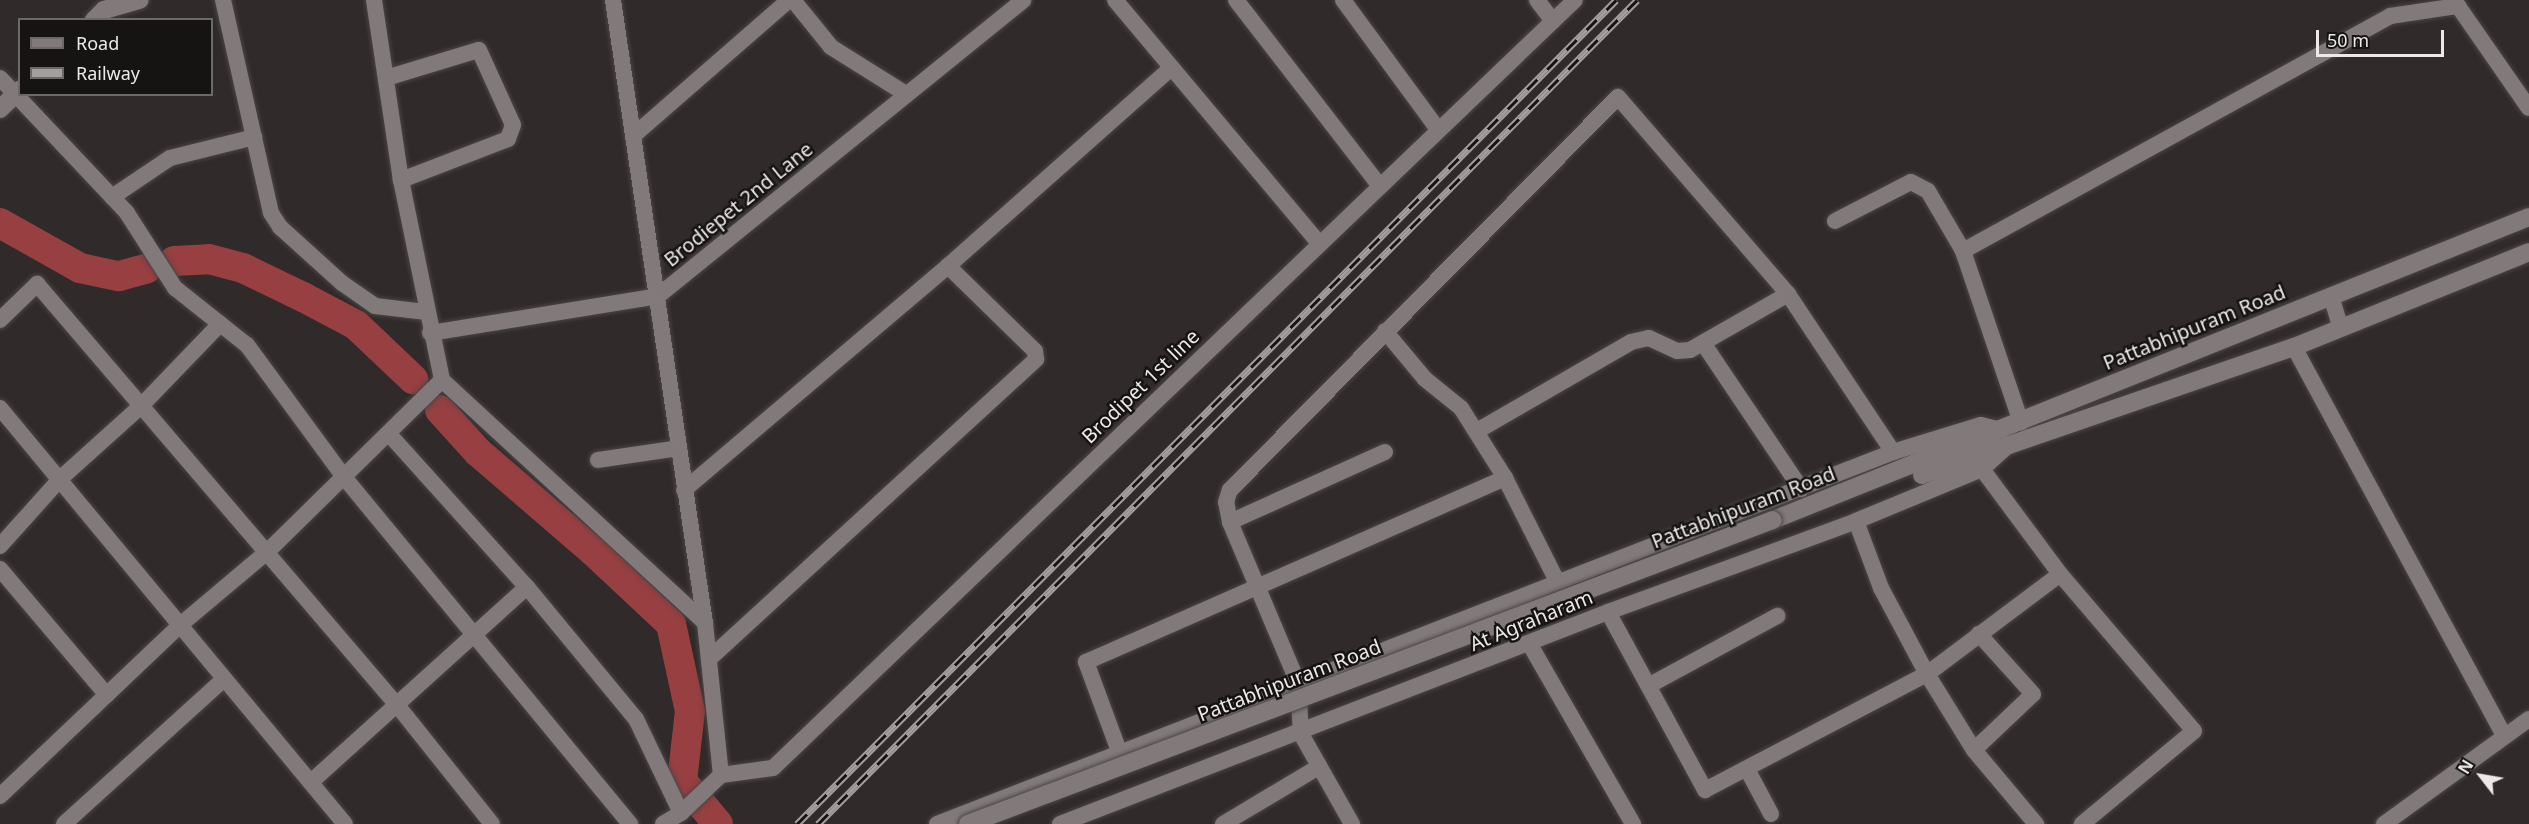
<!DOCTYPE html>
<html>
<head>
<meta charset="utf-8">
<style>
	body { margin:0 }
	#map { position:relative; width:2529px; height:824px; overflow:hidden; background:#312a2a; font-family:"Noto Sans",sans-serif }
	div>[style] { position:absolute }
	.river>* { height:30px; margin:-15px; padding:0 15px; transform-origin:15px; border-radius:15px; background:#973f41 }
	.roads { filter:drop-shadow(0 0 2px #4b4646) drop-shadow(0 0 2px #4b4646) }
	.street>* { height:16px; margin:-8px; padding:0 8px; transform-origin:8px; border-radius:8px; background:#827a7a }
	.secondary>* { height:18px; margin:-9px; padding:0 9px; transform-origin:9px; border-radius:9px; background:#827a7a }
	.rail>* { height:7px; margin-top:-3.5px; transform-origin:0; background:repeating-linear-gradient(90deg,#161413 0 14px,#a49e9e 0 28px); box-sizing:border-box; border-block:2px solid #a49e9e }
	.bridges { filter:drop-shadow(0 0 2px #4b4646) drop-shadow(0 0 2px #4b4646) }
	.secondary-bridge>* { height:18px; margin:-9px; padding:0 9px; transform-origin:9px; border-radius:9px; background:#827a7a }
	span { translate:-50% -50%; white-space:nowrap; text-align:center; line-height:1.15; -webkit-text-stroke:5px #161413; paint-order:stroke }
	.street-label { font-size:20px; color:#ede9e9 }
	.legend { position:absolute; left:18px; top:18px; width:195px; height:78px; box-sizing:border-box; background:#161413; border:2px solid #6c6969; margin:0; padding:8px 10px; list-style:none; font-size:18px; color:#ede9e9 }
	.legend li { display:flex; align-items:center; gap:12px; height:30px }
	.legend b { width:30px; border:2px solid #6c6969 }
	.north { position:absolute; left:2451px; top:746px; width:60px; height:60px; -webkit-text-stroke:4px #161413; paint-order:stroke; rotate:301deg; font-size:16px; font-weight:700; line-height:24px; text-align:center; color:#ede9e9 }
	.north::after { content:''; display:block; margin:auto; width:21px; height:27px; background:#ede9e9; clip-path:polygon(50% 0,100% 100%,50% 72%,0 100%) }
	.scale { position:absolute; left:2316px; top:30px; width:128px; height:27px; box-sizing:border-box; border:3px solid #ede9e9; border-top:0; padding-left:8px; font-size:18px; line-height:21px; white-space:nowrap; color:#ede9e9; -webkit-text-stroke:4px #161413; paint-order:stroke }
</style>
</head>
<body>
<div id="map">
	<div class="river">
		<div style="left:0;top:223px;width:92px;rotate:29.4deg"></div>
		<div style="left:80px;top:268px;width:40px;rotate:12deg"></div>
		<div style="left:119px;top:276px;width:28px;rotate:-15deg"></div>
		<div style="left:174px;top:261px;width:35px;rotate:-3deg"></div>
		<div style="left:209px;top:259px;width:35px;rotate:15deg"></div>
		<div style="left:243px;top:268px;width:67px;rotate:25.8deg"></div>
		<div style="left:303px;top:297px;width:60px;rotate:27.8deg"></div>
		<div style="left:356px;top:325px;width:79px;rotate:43.5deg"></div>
		<div style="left:440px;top:410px;width:57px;rotate:47.9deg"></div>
		<div style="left:478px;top:452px;width:150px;rotate:40.7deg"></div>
		<div style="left:592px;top:550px;width:108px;rotate:43.1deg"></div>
		<div style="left:671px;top:624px;width:89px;rotate:77.7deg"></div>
		<div style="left:690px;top:711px;width:70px;rotate:96.5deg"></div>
		<div style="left:682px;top:781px;width:56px;rotate:50.1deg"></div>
	</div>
	<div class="roads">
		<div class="street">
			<div style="left:223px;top:0;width:218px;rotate:77.3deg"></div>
			<div style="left:271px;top:213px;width:17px;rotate:57deg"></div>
			<div style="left:280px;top:227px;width:84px;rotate:42.1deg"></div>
			<div style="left:342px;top:283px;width:40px;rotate:34.9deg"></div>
			<div style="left:375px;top:306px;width:50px;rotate:6.8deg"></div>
			<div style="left:374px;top:0;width:182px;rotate:81.5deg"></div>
			<div style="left:401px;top:180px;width:204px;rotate:78.4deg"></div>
			<div style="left:442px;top:380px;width:358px;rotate:42.7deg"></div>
			<div style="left:613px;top:0;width:630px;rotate:81.6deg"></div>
			<div style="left:705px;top:623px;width:153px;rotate:84deg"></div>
			<div style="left:721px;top:775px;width:55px;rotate:136.5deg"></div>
			<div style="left:681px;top:813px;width:21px;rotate:149deg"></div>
			<div style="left:793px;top:0;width:60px;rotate:51deg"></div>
			<div style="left:831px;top:47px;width:89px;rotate:32.1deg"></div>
			<div style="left:1115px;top:0;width:317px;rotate:50deg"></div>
			<div style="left:1236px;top:0;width:235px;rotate:52.3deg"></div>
			<div style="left:1343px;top:0;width:159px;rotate:53.7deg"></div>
			<div style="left:1537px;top:0;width:26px;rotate:53deg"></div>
			<div style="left:0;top:78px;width:185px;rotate:46.7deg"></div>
			<div style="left:127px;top:213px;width:89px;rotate:57.4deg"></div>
			<div style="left:175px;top:288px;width:92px;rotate:38.4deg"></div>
			<div style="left:247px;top:345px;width:164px;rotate:53.7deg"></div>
			<div style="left:344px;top:477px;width:450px;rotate:50.5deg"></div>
			<div style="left:386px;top:78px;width:97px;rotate:-16.8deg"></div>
			<div style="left:479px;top:50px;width:82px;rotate:65.6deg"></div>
			<div style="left:513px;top:125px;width:15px;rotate:110deg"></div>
			<div style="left:508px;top:139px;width:115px;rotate:159deg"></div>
			<div style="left:633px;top:136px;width:207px;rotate:-41.1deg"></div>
			<div style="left:112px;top:197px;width:70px;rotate:-33.9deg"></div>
			<div style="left:170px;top:158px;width:87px;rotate:-14deg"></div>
			<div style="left:1835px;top:221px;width:85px;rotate:-27.2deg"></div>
			<div style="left:1911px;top:182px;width:19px;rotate:28deg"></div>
			<div style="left:1928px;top:191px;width:69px;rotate:59.7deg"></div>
			<div style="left:1963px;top:251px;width:181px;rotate:71.3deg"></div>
			<div style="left:1963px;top:251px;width:487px;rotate:-28.8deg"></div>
			<div style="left:2390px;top:16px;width:69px;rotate:-8.4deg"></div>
			<div style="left:2458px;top:6px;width:124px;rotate:55.2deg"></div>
			<div style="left:2331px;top:296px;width:34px;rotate:73deg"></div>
			<div style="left:0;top:320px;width:52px;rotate:-44.2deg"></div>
			<div style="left:37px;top:284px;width:554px;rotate:49.47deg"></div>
			<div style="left:397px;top:705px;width:152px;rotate:51.4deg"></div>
			<div style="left:1385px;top:331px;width:62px;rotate:50.2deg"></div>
			<div style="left:1425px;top:379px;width:46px;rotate:38.9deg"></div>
			<div style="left:1461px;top:408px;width:83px;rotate:57.8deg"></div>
			<div style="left:1505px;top:478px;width:115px;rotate:63.2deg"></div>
			<div style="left:430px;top:333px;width:231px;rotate:-9.2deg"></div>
			<div style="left:658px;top:296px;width:470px;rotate:-39deg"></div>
			<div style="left:1703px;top:343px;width:176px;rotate:56.1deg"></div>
			<div style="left:2294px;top:347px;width:442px;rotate:61.6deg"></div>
			<div style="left:0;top:408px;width:540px;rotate:50.33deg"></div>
			<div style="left:1477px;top:431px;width:178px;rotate:-30deg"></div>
			<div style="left:1631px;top:342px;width:18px;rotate:-13deg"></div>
			<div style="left:1649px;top:338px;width:31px;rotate:25deg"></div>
			<div style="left:1677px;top:351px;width:13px;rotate:-4deg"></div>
			<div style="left:1690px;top:350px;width:113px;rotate:-29.7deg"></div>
			<div style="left:389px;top:434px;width:206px;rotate:48deg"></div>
			<div style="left:527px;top:587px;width:171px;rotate:50.5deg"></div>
			<div style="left:636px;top:719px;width:104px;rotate:64.4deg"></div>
			<div style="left:598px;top:460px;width:82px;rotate:-8.4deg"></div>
			<div style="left:1982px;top:469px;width:131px;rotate:53.4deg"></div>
			<div style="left:2060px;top:574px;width:206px;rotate:49.5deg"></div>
			<div style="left:2194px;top:731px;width:146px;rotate:140.3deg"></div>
			<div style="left:684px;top:490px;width:346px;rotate:-40.3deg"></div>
			<div style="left:948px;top:266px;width:298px;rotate:-41.6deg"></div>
			<div style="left:1856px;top:521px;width:72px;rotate:69.5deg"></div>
			<div style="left:1881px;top:588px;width:98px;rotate:61.9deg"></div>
			<div style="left:1927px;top:674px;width:89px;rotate:58.3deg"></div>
			<div style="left:1974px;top:750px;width:97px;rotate:50deg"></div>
			<div style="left:1230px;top:522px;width:20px;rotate:-101deg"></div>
			<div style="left:1226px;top:502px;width:13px;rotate:-72deg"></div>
			<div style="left:1230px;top:490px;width:552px;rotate:-45.37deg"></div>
			<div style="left:1618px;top:97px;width:260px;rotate:49.2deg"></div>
			<div style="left:1788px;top:294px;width:190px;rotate:56.4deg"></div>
			<div style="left:0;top:546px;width:91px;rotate:-48.1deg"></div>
			<div style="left:61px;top:478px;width:108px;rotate:-42deg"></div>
			<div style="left:141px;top:406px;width:114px;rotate:-46.1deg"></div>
			<div style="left:0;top:569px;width:165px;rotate:49.7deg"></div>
			<div style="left:1608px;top:612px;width:203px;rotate:61.4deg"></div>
			<div style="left:1705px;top:790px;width:250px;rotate:-27.6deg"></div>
			<div style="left:1927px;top:674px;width:166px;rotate:-36.9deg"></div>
			<div style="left:1529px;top:643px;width:209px;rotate:60.1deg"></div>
			<div style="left:709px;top:659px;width:444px;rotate:-42.5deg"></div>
			<div style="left:1036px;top:359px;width:8px;rotate:-97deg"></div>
			<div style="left:1035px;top:351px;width:122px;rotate:-135.7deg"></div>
			<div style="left:1650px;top:685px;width:145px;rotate:-28.5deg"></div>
			<div style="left:1974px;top:750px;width:81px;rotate:-43.5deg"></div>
			<div style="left:2033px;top:694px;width:81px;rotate:-132deg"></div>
			<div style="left:1119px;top:751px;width:95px;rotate:-110.3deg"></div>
			<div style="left:1086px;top:662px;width:458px;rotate:-23.7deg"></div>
			<div style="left:1747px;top:769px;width:51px;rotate:61.9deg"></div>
			<div style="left:721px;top:775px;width:52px;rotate:-7.7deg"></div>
			<div style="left:773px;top:768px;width:1110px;rotate:-43.76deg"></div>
			<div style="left:311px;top:782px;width:291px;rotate:-42.1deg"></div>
			<div style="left:0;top:796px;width:247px;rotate:-43.5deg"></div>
			<div style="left:179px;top:626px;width:115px;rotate:-40.1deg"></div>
			<div style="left:267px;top:552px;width:245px;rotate:-44.5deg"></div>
			<div style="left:64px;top:824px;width:215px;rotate:-42.2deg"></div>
			<div style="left:937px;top:824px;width:1026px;rotate:-21.26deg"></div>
			<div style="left:1893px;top:452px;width:92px;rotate:-17.1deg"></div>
			<div style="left:1981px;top:425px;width:21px;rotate:14deg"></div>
			<div style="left:1060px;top:824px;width:588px;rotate:-21.15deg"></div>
			<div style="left:1608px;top:612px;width:264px;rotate:-20.1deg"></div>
			<div style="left:1856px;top:521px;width:136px;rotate:-22.4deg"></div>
			<div style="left:1982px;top:469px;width:38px;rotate:-42deg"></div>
			<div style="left:1223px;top:824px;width:109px;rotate:-30.8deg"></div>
			<div style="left:1352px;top:824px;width:103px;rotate:-119.5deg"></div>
			<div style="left:1301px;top:734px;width:51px;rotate:-93.4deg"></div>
			<div style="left:1298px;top:683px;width:175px;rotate:-112.9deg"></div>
			<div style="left:1230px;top:522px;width:170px;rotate:-24.3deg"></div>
			<div style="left:2384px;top:824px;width:179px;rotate:-35.9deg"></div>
		</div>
		<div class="secondary">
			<div style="left:94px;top:20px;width:14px;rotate:-45deg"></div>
			<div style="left:104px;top:10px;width:37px;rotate:-16deg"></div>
			<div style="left:0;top:109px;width:28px;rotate:-44deg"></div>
			<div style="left:1922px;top:475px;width:393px;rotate:-19deg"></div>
			<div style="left:2294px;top:347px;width:253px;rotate:-22deg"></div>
			<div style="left:1773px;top:520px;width:814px;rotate:-21.84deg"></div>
		</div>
	</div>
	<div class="rail">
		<div style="left:797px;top:824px;width:1162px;rotate:-45.17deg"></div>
		<div style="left:818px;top:824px;width:1162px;rotate:-45.17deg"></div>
	</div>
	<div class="bridges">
		<div class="secondary-bridge">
			<div style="left:968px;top:824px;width:860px;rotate:-20.69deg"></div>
		</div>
	</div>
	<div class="street-label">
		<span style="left:738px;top:204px;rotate:-39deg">Brodiepet 2nd Lane</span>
		<span style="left:2194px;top:327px;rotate:-22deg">Pattabhipuram Road</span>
		<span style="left:1140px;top:386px;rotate:-44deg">Brodipet 1st line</span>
		<span style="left:1743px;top:507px;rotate:-21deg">Pattabhipuram Road</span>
		<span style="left:1531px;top:620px;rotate:-22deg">At Agraharam</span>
		<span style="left:1289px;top:680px;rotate:-21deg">Pattabhipuram Road</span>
	</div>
	<ul class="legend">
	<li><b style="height:8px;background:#827a7a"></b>Road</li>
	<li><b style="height:8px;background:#a49e9e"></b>Railway</li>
	</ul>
	<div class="north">N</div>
	<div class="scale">50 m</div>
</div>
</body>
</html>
